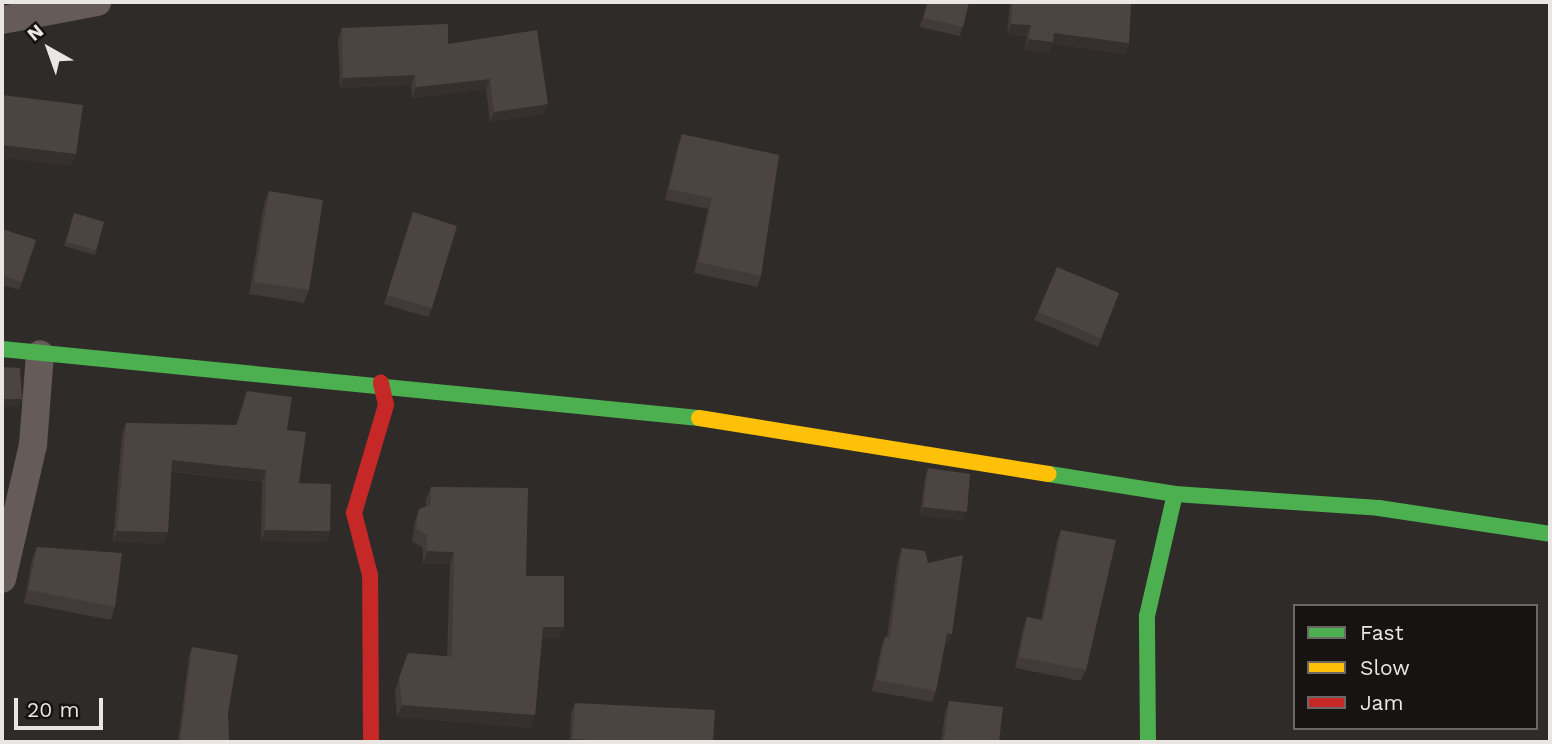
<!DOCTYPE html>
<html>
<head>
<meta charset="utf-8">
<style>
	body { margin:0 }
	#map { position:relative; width:1552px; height:744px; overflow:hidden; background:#2e2b28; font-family:"Work Sans",sans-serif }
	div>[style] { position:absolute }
	.street>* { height:28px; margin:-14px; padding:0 14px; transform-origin:14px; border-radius:14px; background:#655b59 }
	.fast>* { height:16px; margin:-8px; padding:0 8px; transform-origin:8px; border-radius:8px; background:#4caf50 }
	.slow>* { height:16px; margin:-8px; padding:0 8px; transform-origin:8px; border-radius:8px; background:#ffc107 }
	.jam>* { height:16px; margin:-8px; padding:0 8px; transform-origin:8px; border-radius:8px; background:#c62828 }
	.wall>* { inset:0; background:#413a38 }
	.shaded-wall>* { inset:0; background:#35302e }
	.building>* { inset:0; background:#4c4441 }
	span { translate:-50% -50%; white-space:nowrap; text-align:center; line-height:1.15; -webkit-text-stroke:7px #161311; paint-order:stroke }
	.frame { position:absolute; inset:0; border:4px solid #eae6e3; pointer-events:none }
	.legend { position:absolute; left:1293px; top:604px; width:245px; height:126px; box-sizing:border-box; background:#161311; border:2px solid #6b6765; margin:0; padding:9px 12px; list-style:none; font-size:21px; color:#eae6e3 }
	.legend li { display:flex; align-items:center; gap:14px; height:35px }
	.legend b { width:35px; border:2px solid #6b6765 }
	.north { position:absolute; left:14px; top:14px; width:70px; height:70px; -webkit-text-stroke:5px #161311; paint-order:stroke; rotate:320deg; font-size:19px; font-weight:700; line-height:28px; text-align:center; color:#eae6e3 }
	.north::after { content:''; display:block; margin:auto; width:24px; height:32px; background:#eae6e3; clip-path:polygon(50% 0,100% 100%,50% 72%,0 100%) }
	.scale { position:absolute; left:14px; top:698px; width:89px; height:32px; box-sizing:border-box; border:4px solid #eae6e3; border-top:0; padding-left:9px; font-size:21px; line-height:24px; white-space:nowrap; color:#eae6e3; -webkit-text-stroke:5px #161311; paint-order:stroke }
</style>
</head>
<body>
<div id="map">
	<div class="street">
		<div style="left:2px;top:20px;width:97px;rotate:-10.7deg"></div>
		<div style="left:2px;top:579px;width:138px;rotate:-77deg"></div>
		<div style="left:33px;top:445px;width:91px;rotate:-85.6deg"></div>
	</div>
	<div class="fast">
		<div style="left:2px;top:349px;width:700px;rotate:5.65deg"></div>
		<div style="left:1049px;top:474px;width:128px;rotate:9deg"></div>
		<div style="left:1175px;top:494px;width:204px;rotate:3.9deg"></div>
		<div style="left:1379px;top:508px;width:173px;rotate:8.6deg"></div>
		<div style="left:1148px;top:742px;width:126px;rotate:-90.5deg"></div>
		<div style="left:1147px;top:616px;width:125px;rotate:-77.1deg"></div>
	</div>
	<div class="slow">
		<div style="left:699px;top:418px;width:354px;rotate:9.1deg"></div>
	</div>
	<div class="jam">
		<div style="left:371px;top:742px;width:167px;rotate:-90.3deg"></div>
		<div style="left:370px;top:575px;width:64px;rotate:-104.5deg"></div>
		<div style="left:354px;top:513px;width:113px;rotate:-73.5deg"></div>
		<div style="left:386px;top:405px;width:23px;rotate:-103deg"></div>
	</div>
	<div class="wall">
		<div style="clip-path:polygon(927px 2px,969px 2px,960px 36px,920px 27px)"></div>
		<div style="clip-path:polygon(1010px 2px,1131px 2px,1129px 43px,1125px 54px,1052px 44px,1049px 53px,1025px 50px,1027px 36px,1007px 35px)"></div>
		<div style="clip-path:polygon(342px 28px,448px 44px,548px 104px,544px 114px,490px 122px,486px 89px,412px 98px,411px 85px,340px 88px,338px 39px)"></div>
		<div style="clip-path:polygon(682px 134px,761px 276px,757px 287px,694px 273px,708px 209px,665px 200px,678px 145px)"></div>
		<div style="clip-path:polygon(269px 191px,309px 290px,304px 303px,249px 294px,264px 204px)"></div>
		<div style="clip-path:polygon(74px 213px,104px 222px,95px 255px,64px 246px)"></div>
		<div style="clip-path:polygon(410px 221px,432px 308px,428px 317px,384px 304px)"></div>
		<div style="clip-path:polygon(2px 229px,36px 240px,19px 290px,2px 285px)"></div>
		<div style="clip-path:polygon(1119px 293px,1098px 347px,1034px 320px,1038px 312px)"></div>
		<div style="clip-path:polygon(247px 391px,287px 430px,299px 483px,330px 531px,326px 542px,261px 541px,262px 482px,171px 472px,168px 532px,164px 544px,113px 542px,122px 435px,126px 423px,236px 425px)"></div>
		<div style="clip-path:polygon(928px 468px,963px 520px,920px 516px,925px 477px)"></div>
		<div style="clip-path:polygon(431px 487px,526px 576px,559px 639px,542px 639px,535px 715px,531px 728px,397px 717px,395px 691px,408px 653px,447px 656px,450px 564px,423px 564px,423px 548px,412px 541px,415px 521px,419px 509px,426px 507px,426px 500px)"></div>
		<div style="clip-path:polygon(1061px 530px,1086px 670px,1081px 681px,1015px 668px,1023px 629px,1027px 617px,1041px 620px,1057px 541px)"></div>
		<div style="clip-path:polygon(37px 547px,115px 607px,111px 620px,24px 603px,32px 560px)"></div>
		<div style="clip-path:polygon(902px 548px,948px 645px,945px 644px,936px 691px,932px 702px,872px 691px,881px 648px,885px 637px,887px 637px,898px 559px)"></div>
		<div style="clip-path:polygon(192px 647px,228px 713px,229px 742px,178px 742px,189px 656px)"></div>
		<div style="clip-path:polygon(949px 701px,999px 742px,941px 742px,945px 713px)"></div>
		<div style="clip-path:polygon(575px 703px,713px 742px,570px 742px,571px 713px)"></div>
	</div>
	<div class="shaded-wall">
		<div style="clip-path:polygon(1011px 24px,1031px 25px,1027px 36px,1007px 35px)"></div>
		<div style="clip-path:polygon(1054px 33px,1129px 43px,1125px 54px,1052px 44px,1049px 53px,1025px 50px,1029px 39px)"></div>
		<div style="clip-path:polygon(415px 75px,411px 85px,340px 88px,343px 78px)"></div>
		<div style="clip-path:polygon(490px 79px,486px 89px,412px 98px,416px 87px)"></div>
		<div style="clip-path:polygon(548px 104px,544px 114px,490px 122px,494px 112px)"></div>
		<div style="clip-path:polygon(2px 145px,76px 154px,72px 166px,2px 158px)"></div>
		<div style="clip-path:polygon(2px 399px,22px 399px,19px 407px,2px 407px)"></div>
		<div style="clip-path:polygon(172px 460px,266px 470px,262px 482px,168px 471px)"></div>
		<div style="clip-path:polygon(923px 507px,967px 512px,963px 520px,920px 516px)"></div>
		<div style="clip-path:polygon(265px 530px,330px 531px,326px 542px,261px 541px)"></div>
		<div style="clip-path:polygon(117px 531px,168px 532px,164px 544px,113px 542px)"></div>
		<div style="clip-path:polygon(427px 551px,454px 552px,450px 564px,423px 564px)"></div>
		<div style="clip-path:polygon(543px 627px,564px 627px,559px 639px,538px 639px)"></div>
		<div style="clip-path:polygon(947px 633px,952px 634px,948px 645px,943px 644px)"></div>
		<div style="clip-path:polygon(402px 705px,535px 715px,531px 728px,397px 717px)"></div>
		<div style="clip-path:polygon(573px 739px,633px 742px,572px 742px)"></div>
	</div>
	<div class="building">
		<div style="clip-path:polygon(928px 2px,969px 2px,963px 27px,924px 18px)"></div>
		<div style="clip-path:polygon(1013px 2px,1131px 2px,1129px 43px,1054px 33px,1053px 42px,1029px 39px,1031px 25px,1011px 24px)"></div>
		<div style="clip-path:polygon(448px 24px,448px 44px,537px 30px,548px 104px,494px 112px,490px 79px,416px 87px,415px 75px,343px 78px,342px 28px)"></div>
		<div style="clip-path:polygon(2px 95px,83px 105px,76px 154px,2px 145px)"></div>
		<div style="clip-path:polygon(682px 134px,779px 155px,761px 276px,698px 262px,712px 198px,669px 189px)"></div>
		<div style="clip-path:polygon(269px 191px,323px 200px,309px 290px,254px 282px)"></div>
		<div style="clip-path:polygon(413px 212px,457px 226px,432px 308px,387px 295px)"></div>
		<div style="clip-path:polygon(74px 213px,104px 222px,96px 250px,66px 242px)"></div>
		<div style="clip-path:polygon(2px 229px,36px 240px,22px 282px,2px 275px)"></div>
		<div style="clip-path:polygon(1057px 267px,1119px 293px,1101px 338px,1038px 312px)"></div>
		<div style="clip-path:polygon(2px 367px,20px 368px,22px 399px,2px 399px)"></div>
		<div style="clip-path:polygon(247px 391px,292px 397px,287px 430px,306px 432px,299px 483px,331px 484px,330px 531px,265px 530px,266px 470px,172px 460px,168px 532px,117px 531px,126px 423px,237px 425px)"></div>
		<div style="clip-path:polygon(928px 468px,970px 474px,967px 512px,923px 507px)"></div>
		<div style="clip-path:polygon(431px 487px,528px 488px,526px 576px,564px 576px,564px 627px,543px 627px,535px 715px,402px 705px,399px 678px,408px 653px,452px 657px,454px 552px,427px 551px,427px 535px,416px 529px,419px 509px,431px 505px)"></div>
		<div style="clip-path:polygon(1061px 530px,1116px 540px,1086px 670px,1019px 657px,1027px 617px,1043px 620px)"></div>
		<div style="clip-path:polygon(37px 547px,122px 553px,115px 607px,28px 590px)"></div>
		<div style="clip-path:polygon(902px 548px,925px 551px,928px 563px,963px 555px,952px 634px,947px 633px,936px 691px,876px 680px,885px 637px,890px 638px)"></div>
		<div style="clip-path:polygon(192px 647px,238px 655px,228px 713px,229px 742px,180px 742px)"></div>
		<div style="clip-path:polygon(949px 701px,1003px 707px,999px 742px,944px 742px)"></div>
		<div style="clip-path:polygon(575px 703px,715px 710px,713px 742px,633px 742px,573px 739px)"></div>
	</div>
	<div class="frame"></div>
	<ul class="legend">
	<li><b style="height:9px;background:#4caf50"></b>Fast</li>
	<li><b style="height:9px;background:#ffc107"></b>Slow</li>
	<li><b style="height:9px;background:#c62828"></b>Jam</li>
	</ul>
	<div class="north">N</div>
	<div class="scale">20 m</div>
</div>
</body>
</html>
